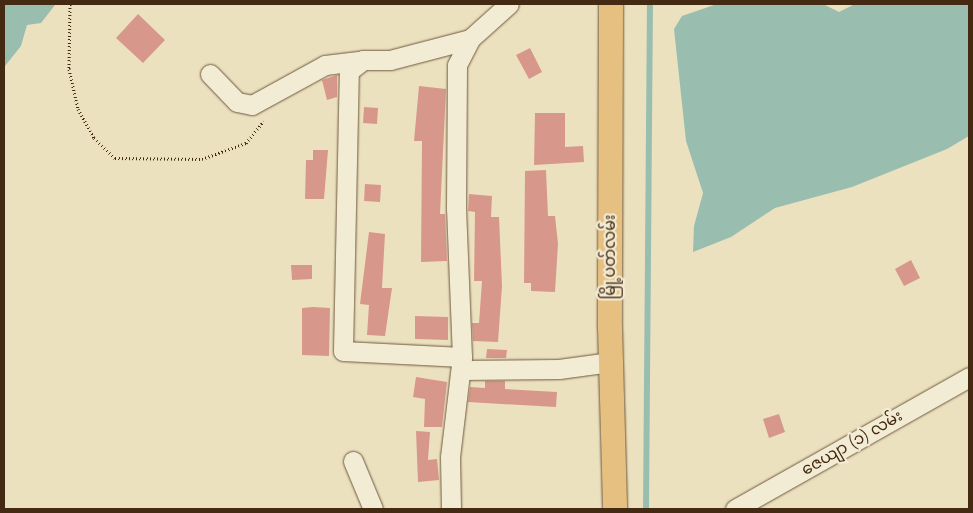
<!DOCTYPE html>
<html>
<head>
<meta charset="utf-8">
<style>
	body { margin:0 }
	#map { position:relative; width:973px; height:513px; overflow:hidden; background:#ece1bf; font-family:Cardo,"Noto Sans Myanmar",serif }
	div>[style] { position:absolute }
	.water>* { inset:0; background:#99beb0 }
	.stream>* { height:5.5px; margin:-2.75px; padding:0 2.75px; transform-origin:2.75px; border-radius:2.75px; background:#99beb0 }
	.building>* { inset:0; background:#d8978b }
	.path>* { height:3px; margin-top:-1.5px; transform-origin:0; background:repeating-linear-gradient(90deg,#442a13 0 1px,transparent 0 3.5px) }
	.roads { filter:drop-shadow(0 0 1px #6e583e) drop-shadow(0 0 1px #6e583e) }
	.minor>* { height:19px; margin:-9.5px; padding:0 9.5px; transform-origin:9.5px; border-radius:9.5px; background:#f3ecd5 }
	.major>* { height:24px; margin:-12px; padding:0 12px; transform-origin:12px; border-radius:12px; background:#e6c080 }
	span { translate:-50% -50%; white-space:nowrap; text-align:center; line-height:1.15; -webkit-text-stroke:4.5px #f3ecd5; paint-order:stroke }
	.street-label { font-size:16px; color:#442a13 }
	.frame { position:absolute; inset:0; border:5px solid #442a13; pointer-events:none }
</style>
</head>
<body>
<div id="map">
	<div class="water">
		<div style="clip-path:polygon(4px 4px,55px 5px,41px 23px,27px 25px,21px 46px,5px 66px)"></div>
		<div style="clip-path:polygon(717px 4px,823px 4px,839px 12px,855px 4px,969px 4px,969px 136px,947px 149px,852px 187px,775px 208px,731px 237px,693px 252px,694px 226px,703px 193px,686px 141px,674px 29px,682px 16px)"></div>
	</div>
	<div class="stream">
		<div style="left:646px;top:509px;width:505px;rotate:-89.55deg"></div>
	</div>
	<div class="building">
		<div style="clip-path:polygon(138px 14px,165px 40px,143px 63px,116px 38px)"></div>
		<div style="clip-path:polygon(530px 48px,542px 72px,529px 79px,516px 55px)"></div>
		<div style="clip-path:polygon(337px 75px,337px 97px,327px 100px,322px 80px)"></div>
		<div style="clip-path:polygon(419px 86px,446px 89px,440px 214px,445px 214px,447px 261px,421px 262px,422px 141px,414px 141px)"></div>
		<div style="clip-path:polygon(364px 107px,378px 108px,377px 124px,363px 123px)"></div>
		<div style="clip-path:polygon(535px 113px,565px 113px,565px 147px,583px 146px,584px 162px,534px 165px)"></div>
		<div style="clip-path:polygon(313px 150px,328px 150px,324px 199px,305px 199px,306px 160px,313px 160px)"></div>
		<div style="clip-path:polygon(546px 170px,548px 216px,555px 216px,558px 244px,555px 292px,531px 291px,531px 283px,524px 283px,525px 171px)"></div>
		<div style="clip-path:polygon(365px 184px,381px 185px,380px 202px,364px 201px)"></div>
		<div style="clip-path:polygon(469px 194px,492px 196px,491px 217px,499px 217px,502px 286px,498px 342px,473px 341px,472px 323px,479px 323px,482px 281px,474px 281px,475px 212px,468px 211px)"></div>
		<div style="clip-path:polygon(369px 232px,385px 234px,382px 288px,392px 288px,385px 336px,367px 335px,369px 305px,360px 304px)"></div>
		<div style="clip-path:polygon(911px 260px,920px 278px,904px 286px,895px 269px)"></div>
		<div style="clip-path:polygon(291px 265px,312px 265px,312px 279px,292px 280px)"></div>
		<div style="clip-path:polygon(313px 307px,330px 308px,329px 356px,302px 355px,302px 308px)"></div>
		<div style="clip-path:polygon(415px 316px,448px 317px,448px 340px,415px 339px)"></div>
		<div style="clip-path:polygon(487px 349px,507px 350px,506px 358px,486px 358px)"></div>
		<div style="clip-path:polygon(416px 377px,447px 382px,442px 427px,424px 427px,425px 399px,413px 397px)"></div>
		<div style="clip-path:polygon(485px 381px,505px 381px,505px 389px,557px 392px,556px 407px,468px 402px,470px 387px,485px 388px)"></div>
		<div style="clip-path:polygon(779px 414px,785px 432px,769px 438px,763px 419px)"></div>
		<div style="clip-path:polygon(416px 431px,430px 432px,428px 460px,437px 459px,439px 480px,418px 482px)"></div>
	</div>
	<div class="path">
		<div style="left:70px;top:4px;width:65px;rotate:90.9deg"></div>
		<div style="left:69px;top:69px;width:41px;rotate:77.3deg"></div>
		<div style="left:78px;top:109px;width:33px;rotate:61deg"></div>
		<div style="left:94px;top:138px;width:29px;rotate:44deg"></div>
		<div style="left:115px;top:158px;width:87px;rotate:0.7deg"></div>
		<div style="left:202px;top:159px;width:47px;rotate:-20deg"></div>
		<div style="left:246px;top:143px;width:28px;rotate:-51deg"></div>
	</div>
	<div class="roads">
		<div class="minor">
			<div style="left:210px;top:74px;width:39px;rotate:46deg"></div>
			<div style="left:237px;top:102px;width:15px;rotate:11deg"></div>
			<div style="left:252px;top:105px;width:83px;rotate:-28.7deg"></div>
			<div style="left:325px;top:65px;width:38px;rotate:-7deg"></div>
			<div style="left:462px;top:357px;width:119px;rotate:-177.1deg"></div>
			<div style="left:343px;top:351px;width:280px;rotate:-88.8deg"></div>
			<div style="left:349px;top:71px;width:18px;rotate:-38deg"></div>
			<div style="left:363px;top:60px;width:27px"></div>
			<div style="left:390px;top:60px;width:83px;rotate:-14.7deg"></div>
			<div style="left:470px;top:39px;width:52px;rotate:-41.9deg"></div>
			<div style="left:461px;top:370px;width:98px;rotate:-0.6deg"></div>
			<div style="left:559px;top:369px;width:52px;rotate:-7.7deg"></div>
			<div style="left:353px;top:461px;width:52px;rotate:67.4deg"></div>
			<div style="left:451px;top:509px;width:52px;rotate:-91.1deg"></div>
			<div style="left:450px;top:457px;width:101px;rotate:-83.2deg"></div>
			<div style="left:462px;top:357px;width:149px;rotate:-92.3deg"></div>
			<div style="left:456px;top:208px;width:143px;rotate:-89.6deg"></div>
			<div style="left:457px;top:65px;width:29px;rotate:-63deg"></div>
			<div style="left:735px;top:509px;width:269px;rotate:-29.4deg"></div>
		</div>
		<div class="major">
			<div style="left:611px;top:4px;width:323px;rotate:90.2deg"></div>
			<div style="left:610px;top:327px;width:182px;rotate:88.4deg"></div>
		</div>
	</div>
	<div class="street-label">
		<span style="left:610px;top:257px;rotate:-90deg">မြို့ပတ်လမ်း</span>
		<span style="left:852px;top:443px;rotate:-30deg">ဇေယျာ (၁) လမ်း</span>
	</div>
	<div class="frame"></div>
</div>
</body>
</html>
